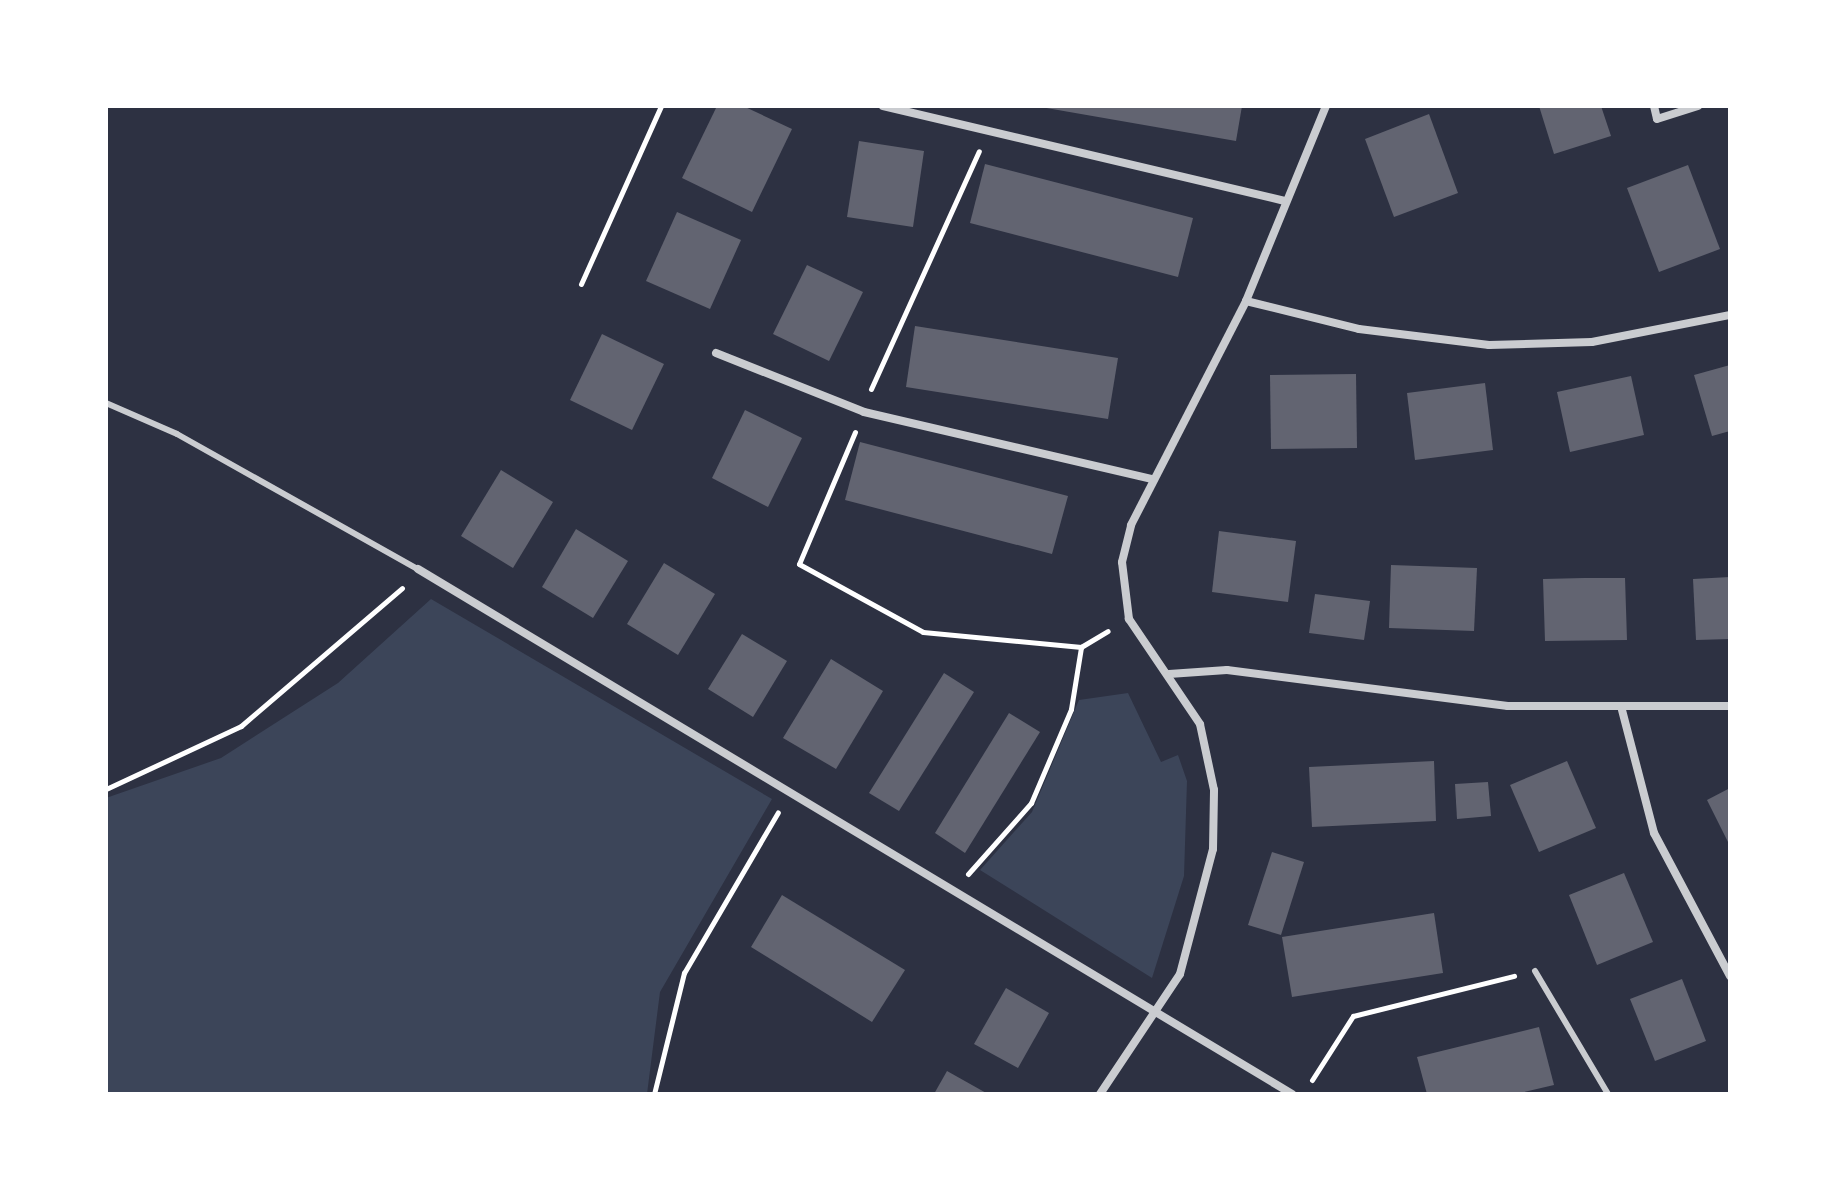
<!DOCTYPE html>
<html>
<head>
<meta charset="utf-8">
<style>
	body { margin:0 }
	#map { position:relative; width:1836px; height:1200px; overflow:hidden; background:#2d3142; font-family:"Open Sans",sans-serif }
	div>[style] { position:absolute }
	.green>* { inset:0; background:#3c4559 }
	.building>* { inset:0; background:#626471 }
	.path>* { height:5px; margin:-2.5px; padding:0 2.5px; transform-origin:2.5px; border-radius:2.5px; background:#fff }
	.service>* { height:6px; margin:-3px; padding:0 3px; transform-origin:3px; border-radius:3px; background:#caccd0 }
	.minor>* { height:8px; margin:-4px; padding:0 4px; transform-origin:4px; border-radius:4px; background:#caccd0 }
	span { translate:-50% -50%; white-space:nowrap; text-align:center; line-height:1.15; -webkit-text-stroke:8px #fff; paint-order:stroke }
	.frame { position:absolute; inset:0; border:108px solid #fff; pointer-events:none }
</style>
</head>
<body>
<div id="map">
	<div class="green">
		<div style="clip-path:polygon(431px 599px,772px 799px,660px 992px,647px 1094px,106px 1094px,106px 798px,221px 758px,338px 683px)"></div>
		<div style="clip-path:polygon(1128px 693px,1161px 762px,1178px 755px,1187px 781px,1184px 876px,1152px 978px,980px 870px,1032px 812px,1079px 700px)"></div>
	</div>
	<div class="building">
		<div style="clip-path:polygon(717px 106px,743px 106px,792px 129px,752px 212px,682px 178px)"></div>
		<div style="clip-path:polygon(1035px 106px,1242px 106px,1236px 141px)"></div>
		<div style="clip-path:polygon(1539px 106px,1601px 106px,1611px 136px,1554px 154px)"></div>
		<div style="clip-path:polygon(1429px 114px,1458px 193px,1394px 217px,1365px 139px)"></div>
		<div style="clip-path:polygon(859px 141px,924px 151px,913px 227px,847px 217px)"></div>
		<div style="clip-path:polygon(985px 164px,1193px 218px,1178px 277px,970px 223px)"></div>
		<div style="clip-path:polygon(1688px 165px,1720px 249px,1659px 272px,1627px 188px)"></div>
		<div style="clip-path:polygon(677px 212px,741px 240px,710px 309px,646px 281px)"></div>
		<div style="clip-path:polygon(807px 265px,863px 292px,829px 361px,773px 334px)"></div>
		<div style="clip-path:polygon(915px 326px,1118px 358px,1108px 419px,906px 387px)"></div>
		<div style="clip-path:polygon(602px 334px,664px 364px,632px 430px,570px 400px)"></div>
		<div style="clip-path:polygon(1730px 365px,1730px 431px,1712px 436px,1694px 375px)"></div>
		<div style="clip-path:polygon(1356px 374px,1357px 448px,1271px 449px,1270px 375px)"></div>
		<div style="clip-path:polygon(1631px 376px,1644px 435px,1570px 452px,1557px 392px)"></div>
		<div style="clip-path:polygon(1485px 383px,1493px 450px,1415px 460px,1407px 393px)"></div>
		<div style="clip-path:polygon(745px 410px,802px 438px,768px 507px,712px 478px)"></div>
		<div style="clip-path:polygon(860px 442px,1068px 496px,1052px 554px,845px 500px)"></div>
		<div style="clip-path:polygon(501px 470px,553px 502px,513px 568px,461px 536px)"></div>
		<div style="clip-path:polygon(576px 529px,628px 561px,593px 618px,542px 587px)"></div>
		<div style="clip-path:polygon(1219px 531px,1296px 541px,1288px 602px,1212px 592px)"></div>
		<div style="clip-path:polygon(664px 563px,715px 594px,678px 655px,627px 624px)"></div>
		<div style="clip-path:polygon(1391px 565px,1477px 568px,1474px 631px,1389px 628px)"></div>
		<div style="clip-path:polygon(1730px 577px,1730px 639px,1696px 640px,1693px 579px)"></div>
		<div style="clip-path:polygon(1584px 578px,1625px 578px,1627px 640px,1545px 641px,1543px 579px)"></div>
		<div style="clip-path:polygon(1315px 594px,1370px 601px,1364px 640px,1309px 633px)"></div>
		<div style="clip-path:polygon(742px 634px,787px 661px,753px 717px,708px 689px)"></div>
		<div style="clip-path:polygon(831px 659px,883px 691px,836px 769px,783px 738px)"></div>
		<div style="clip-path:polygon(944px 673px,974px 692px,899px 811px,869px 793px)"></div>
		<div style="clip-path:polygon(1009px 713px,1040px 732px,965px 853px,935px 833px)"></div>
		<div style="clip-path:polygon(1434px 761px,1436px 821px,1312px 827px,1309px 767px)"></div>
		<div style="clip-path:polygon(1567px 761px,1596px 828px,1539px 852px,1510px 785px)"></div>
		<div style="clip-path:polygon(1488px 782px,1491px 816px,1457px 819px,1455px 784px)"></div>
		<div style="clip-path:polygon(1730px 788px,1730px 846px,1707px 800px)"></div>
		<div style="clip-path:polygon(1272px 852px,1304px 862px,1281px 935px,1248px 925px)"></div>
		<div style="clip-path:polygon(1624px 873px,1653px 942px,1597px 965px,1569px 895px)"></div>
		<div style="clip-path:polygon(782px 895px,905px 970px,872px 1022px,751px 947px)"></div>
		<div style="clip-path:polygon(1434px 913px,1443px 973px,1292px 997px,1282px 937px)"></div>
		<div style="clip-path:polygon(1682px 979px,1706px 1041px,1655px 1061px,1630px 999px)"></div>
		<div style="clip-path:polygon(1006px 988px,1049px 1013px,1018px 1068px,974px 1044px)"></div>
		<div style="clip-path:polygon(1539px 1027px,1554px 1085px,1516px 1094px,1427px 1094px,1417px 1057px)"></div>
		<div style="clip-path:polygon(947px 1071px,988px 1094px,934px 1094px)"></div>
	</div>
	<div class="path">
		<div style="left:581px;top:284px;width:195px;rotate:-65.8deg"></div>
		<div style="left:871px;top:389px;width:261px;rotate:-65.6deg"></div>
		<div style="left:855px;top:432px;width:143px;rotate:113deg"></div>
		<div style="left:799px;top:564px;width:141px;rotate:28.7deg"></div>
		<div style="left:923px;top:632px;width:159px;rotate:5.4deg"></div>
		<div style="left:1081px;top:647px;width:31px;rotate:-31deg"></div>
		<div style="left:106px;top:789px;width:149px;rotate:-25deg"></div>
		<div style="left:241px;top:726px;width:212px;rotate:-40.6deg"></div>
		<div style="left:968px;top:874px;width:95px;rotate:-48.4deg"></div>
		<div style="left:1031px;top:803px;width:102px;rotate:-66.9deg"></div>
		<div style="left:1071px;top:709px;width:63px;rotate:-80.8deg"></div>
		<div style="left:1312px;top:1080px;width:76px;rotate:-57.4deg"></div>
		<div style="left:1353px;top:1016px;width:166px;rotate:-14deg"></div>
		<div style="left:654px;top:1094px;width:125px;rotate:-76.1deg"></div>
		<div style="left:684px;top:973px;width:186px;rotate:-59.7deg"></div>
	</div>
	<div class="service">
		<div style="left:106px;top:403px;width:77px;rotate:23.6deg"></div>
		<div style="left:177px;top:434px;width:276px;rotate:29.3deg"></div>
		<div style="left:1535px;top:971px;width:143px;rotate:59.3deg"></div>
	</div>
	<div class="minor">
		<div style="left:883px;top:106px;width:414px;rotate:13.3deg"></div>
		<div style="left:1654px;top:106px;width:13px;rotate:77deg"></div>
		<div style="left:1657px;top:119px;width:43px;rotate:-17.6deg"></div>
		<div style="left:1246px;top:301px;width:116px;rotate:13.9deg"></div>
		<div style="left:1359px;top:329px;width:131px;rotate:7deg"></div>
		<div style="left:1489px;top:345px;width:103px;rotate:-1.7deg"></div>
		<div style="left:1592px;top:342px;width:141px;rotate:-11.1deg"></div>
		<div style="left:716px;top:353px;width:159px;rotate:21.7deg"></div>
		<div style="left:864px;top:412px;width:296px;rotate:13.1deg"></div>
		<div style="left:418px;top:569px;width:1020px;rotate:30.99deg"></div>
		<div style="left:1169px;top:674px;width:58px;rotate:-3.9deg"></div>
		<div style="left:1227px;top:670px;width:283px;rotate:7.3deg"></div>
		<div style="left:1508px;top:706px;width:222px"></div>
		<div style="left:1622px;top:710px;width:127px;rotate:75.4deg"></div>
		<div style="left:1654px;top:833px;width:162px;rotate:62deg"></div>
		<div style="left:1100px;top:1094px;width:144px;rotate:-56.3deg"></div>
		<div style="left:1180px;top:974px;width:129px;rotate:-75.2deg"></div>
		<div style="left:1213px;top:849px;width:59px;rotate:-89deg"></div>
		<div style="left:1214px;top:790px;width:67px;rotate:-102deg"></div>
		<div style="left:1200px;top:724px;width:127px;rotate:-124.1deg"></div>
		<div style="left:1129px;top:619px;width:57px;rotate:-97deg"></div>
		<div style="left:1122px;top:562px;width:38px;rotate:-76deg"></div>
		<div style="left:1131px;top:525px;width:252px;rotate:-62.8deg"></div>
		<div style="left:1246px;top:301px;width:211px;rotate:-67.7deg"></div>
	</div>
	<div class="frame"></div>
</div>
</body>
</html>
